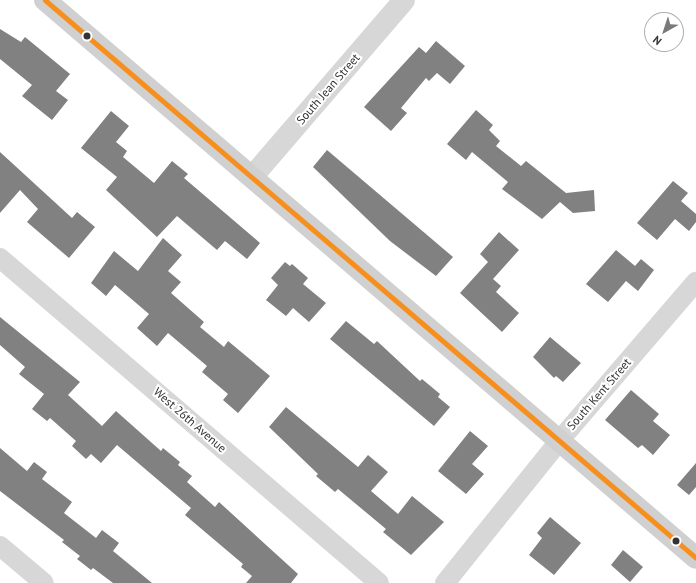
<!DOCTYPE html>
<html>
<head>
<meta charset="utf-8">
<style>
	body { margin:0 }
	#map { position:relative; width:696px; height:583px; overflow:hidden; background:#fff; font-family:"PT Sans",sans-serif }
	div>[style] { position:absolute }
	.building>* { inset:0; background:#818181 }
	.minor>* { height:20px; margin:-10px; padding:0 10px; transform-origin:10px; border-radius:10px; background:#d7d7d7 }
	.tertiary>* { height:22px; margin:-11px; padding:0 11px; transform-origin:11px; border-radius:11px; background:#d7d7d7 }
	.secondary>* { height:22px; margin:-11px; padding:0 11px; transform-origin:11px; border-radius:11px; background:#d0d0d0 }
	.bus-1>* { height:5px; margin:-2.5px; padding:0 2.5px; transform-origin:2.5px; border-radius:2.5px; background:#f78f1e }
	.dots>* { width:11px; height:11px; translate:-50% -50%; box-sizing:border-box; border:2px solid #fff; border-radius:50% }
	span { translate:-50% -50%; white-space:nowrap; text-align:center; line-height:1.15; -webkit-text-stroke:4px #fff; paint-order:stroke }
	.street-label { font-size:12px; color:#333 }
	.north { position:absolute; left:644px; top:12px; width:40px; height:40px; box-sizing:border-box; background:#fff; border:1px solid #adadad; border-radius:50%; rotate:219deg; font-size:11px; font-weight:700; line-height:16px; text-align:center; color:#333 }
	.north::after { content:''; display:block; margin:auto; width:14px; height:18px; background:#7a7a7a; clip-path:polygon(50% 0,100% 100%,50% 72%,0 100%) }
</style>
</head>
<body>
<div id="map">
	<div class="building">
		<div style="clip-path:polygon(0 29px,21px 42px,25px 37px,70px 74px,56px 91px,68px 100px,52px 120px,22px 96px,32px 85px,0 59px)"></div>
		<div style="clip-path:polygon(436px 41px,465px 66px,450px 84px,437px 73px,429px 81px,426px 78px,401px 108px,407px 113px,391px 131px,364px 107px,419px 47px,426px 53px)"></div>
		<div style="clip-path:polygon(476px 110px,493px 125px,489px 130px,500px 141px,496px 146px,521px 166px,526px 161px,566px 193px,594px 190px,595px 211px,573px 213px,560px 202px,542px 219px,502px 189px,508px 182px,472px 152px,466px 160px,447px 144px)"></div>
		<div style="clip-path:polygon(111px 111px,129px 126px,116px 142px,127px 151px,123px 157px,154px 183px,172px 161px,188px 174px,184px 178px,260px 243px,247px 259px,225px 241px,217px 250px,177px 216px,157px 237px,106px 190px,117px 177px,81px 148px)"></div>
		<div style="clip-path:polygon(327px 150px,453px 257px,436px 276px,390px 241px,313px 167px)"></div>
		<div style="clip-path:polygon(0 152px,72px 218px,77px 212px,95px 227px,69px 258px,27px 222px,38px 209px,20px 190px,0 213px)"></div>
		<div style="clip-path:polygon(673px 181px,688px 193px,681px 201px,696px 214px,696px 222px,689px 231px,675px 219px,657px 240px,637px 223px)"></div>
		<div style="clip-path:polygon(499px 232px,519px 250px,493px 279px,501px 286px,496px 292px,519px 313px,502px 332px,460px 293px,488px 262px,480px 254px)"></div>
		<div style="clip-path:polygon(163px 238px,182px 255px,168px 271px,181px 282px,171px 293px,204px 322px,200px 327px,224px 347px,228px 341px,270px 376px,238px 413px,223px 400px,228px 394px,202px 372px,207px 366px,168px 333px,157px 346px,137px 328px,149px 314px,115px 285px,106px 296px,91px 283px,114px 251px,138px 271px)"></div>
		<div style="clip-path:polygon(616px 250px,635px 266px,641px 259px,654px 270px,638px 291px,626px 281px,608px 302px,586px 284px)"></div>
		<div style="clip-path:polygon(285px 262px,290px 266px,292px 264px,308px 278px,303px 284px,326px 303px,309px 322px,293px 308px,286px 316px,266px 300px,278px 285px,271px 278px)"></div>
		<div style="clip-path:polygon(0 317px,80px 382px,68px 395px,102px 426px,116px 411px,161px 451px,163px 448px,180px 462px,178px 465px,192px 476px,187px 482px,215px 507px,219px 502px,298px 574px,291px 583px,246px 583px,252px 576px,241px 567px,243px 564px,185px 515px,191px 508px,117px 445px,101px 463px,91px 454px,86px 459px,72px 446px,76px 441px,50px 418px,47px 421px,32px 409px,44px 394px,19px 374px,25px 367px,0 345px)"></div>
		<div style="clip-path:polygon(346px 321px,374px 344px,377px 341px,420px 381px,422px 379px,440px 394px,438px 397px,450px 407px,434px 426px,330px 339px)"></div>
		<div style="clip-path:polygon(550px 337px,581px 363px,563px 382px,556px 376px,554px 378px,533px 357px)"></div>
		<div style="clip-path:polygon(631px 390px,659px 414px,653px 421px,670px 435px,653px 455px,642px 445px,638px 448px,605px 420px)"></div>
		<div style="clip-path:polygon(286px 407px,358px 467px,368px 455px,388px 472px,371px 491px,398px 514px,412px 496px,444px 522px,411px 555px,383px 532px,386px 529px,338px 489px,335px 492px,316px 476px,318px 474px,269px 427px)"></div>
		<div style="clip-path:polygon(470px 431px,488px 446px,472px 464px,484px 474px,466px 494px,438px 471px)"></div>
		<div style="clip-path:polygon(0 448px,27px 471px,34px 462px,47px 472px,42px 479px,72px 502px,64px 513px,96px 538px,102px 530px,119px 543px,113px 551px,152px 583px,113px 583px,93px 568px,91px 570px,77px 559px,80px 556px,62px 542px,64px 540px,0 491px)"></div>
		<div style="clip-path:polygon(696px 463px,696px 487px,689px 495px,677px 485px)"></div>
		<div style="clip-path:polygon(550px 517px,581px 543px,554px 575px,529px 555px,542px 538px,537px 533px)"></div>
		<div style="clip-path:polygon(623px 550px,643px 567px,630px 582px,611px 565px)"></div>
	</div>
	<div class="minor">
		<div style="left:0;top:258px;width:499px;rotate:40.6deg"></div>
		<div style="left:0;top:546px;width:57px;rotate:40.1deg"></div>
		<div style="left:445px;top:583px;width:182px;rotate:-51.2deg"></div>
		<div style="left:559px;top:441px;width:210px;rotate:-49.3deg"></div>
	</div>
	<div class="tertiary">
		<div style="left:252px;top:177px;width:233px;rotate:-49.3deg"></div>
	</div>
	<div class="secondary">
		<div style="left:45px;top:0;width:857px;rotate:40.6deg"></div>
	</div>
	<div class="bus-1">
		<div style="left:45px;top:0;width:857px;rotate:40.6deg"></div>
	</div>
	<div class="dots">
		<div style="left:87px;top:36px;background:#333"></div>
		<div style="left:676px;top:541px;background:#333"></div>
	</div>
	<div class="street-label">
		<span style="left:328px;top:89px;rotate:-49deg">South Jean Street</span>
		<span style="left:599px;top:394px;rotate:-49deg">South Kent Street</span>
		<span style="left:190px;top:420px;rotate:41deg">West 26th Avenue</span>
	</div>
	<div class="north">N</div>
</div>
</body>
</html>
